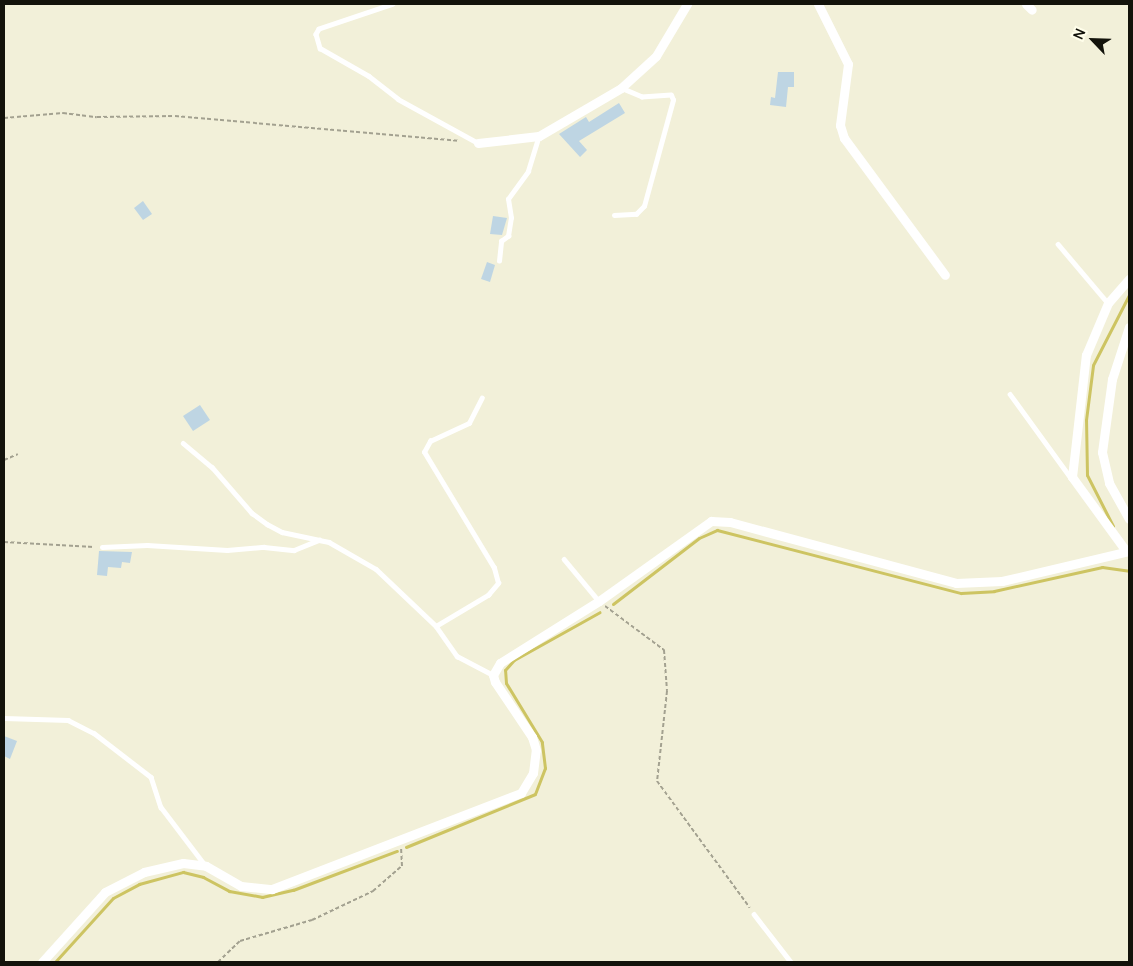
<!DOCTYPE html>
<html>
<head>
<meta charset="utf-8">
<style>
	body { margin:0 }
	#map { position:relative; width:1133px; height:966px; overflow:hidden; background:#f2f0d9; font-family:Manrope,sans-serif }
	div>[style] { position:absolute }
	.stream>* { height:3px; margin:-1.5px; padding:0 1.5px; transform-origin:1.5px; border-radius:1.5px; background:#cdc462 }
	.building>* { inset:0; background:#bed5e3 }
	.path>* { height:2px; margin-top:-1px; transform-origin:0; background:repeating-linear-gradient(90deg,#a3a190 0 4px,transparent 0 6.5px) }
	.service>* { height:4.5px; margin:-2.25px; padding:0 2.25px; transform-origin:2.25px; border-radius:2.25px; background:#fff }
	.minor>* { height:9px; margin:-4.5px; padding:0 4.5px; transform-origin:4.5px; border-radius:4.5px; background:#fff }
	span { translate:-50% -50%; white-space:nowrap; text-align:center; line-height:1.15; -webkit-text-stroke:5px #fffeea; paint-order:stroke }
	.frame { position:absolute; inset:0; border:5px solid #13130b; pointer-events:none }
	.north { position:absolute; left:1068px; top:15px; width:50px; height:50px; -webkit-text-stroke:4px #fffeea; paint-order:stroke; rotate:294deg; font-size:14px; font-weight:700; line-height:20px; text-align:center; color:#13130b }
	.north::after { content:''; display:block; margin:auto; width:18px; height:22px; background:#13130b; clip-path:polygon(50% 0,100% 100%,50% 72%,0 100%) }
</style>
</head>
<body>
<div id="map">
	<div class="stream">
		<div style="left:1113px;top:526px;width:57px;rotate:-117deg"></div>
		<div style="left:1087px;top:475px;width:55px;rotate:-91deg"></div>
		<div style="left:1086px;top:420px;width:55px;rotate:-82.7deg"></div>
		<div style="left:1093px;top:365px;width:79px;rotate:-62.8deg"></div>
		<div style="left:613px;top:604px;width:108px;rotate:-37.5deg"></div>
		<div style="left:699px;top:538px;width:20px;rotate:-24deg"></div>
		<div style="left:717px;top:530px;width:252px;rotate:14.5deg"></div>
		<div style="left:961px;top:593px;width:33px;rotate:-3deg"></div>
		<div style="left:994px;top:591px;width:111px;rotate:-12.5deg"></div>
		<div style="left:1102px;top:567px;width:27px;rotate:8deg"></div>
		<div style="left:406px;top:847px;width:139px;rotate:-22.3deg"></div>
		<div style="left:535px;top:794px;width:28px;rotate:-69deg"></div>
		<div style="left:545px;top:768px;width:26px;rotate:-97deg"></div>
		<div style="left:542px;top:742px;width:69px;rotate:-121.4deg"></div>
		<div style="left:506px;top:683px;width:13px;rotate:-94deg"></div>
		<div style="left:505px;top:670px;width:13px;rotate:-48deg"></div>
		<div style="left:514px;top:660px;width:98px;rotate:-29.2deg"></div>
		<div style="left:55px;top:962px;width:86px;rotate:-47.8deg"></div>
		<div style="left:113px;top:898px;width:30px;rotate:-28deg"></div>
		<div style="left:139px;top:884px;width:46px;rotate:-15.3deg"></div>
		<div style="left:183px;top:872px;width:21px;rotate:14deg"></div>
		<div style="left:203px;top:877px;width:30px;rotate:28deg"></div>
		<div style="left:229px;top:891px;width:34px;rotate:10deg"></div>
		<div style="left:262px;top:897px;width:32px;rotate:-13deg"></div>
		<div style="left:293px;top:890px;width:111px;rotate:-20.6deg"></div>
	</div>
	<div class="building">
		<div style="clip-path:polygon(778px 72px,794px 72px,794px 87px,788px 87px,786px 107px,770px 105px,771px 97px,775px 98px)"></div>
		<div style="clip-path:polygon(619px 103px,625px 113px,579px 141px,587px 150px,580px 157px,559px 134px,586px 117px,589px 122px)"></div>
		<div style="clip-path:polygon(143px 201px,152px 214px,143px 220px,134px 208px)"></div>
		<div style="clip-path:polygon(493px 216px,507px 218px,502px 235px,490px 234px)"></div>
		<div style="clip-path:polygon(487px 262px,495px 265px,490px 282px,481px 279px)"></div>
		<div style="clip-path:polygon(200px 405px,210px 420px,193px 431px,183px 416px)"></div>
		<div style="clip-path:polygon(99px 551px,132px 552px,130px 563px,122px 562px,121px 568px,108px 567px,107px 576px,97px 575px)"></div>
		<div style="clip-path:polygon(4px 736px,17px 741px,10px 759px,4px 756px)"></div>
	</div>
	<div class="path">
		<div style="left:4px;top:118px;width:59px;rotate:-4.8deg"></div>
		<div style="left:63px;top:113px;width:34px;rotate:7deg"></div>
		<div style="left:97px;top:117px;width:78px;rotate:-0.7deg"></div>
		<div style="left:175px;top:116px;width:284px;rotate:5deg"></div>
		<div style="left:4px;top:460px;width:15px;rotate:-23deg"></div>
		<div style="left:4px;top:542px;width:90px;rotate:3.2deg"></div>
		<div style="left:605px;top:606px;width:74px;rotate:36.7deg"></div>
		<div style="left:664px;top:650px;width:41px;rotate:85.8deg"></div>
		<div style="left:667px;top:691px;width:91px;rotate:96.3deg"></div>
		<div style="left:657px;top:781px;width:157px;rotate:53.8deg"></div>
		<div style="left:218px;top:962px;width:30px;rotate:-44deg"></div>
		<div style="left:240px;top:941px;width:75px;rotate:-16.3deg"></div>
		<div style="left:312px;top:920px;width:68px;rotate:-25.4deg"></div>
		<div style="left:373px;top:891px;width:38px;rotate:-41deg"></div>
		<div style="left:402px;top:866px;width:18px;rotate:-93deg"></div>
	</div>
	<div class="service">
		<div style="left:393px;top:4px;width:78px;rotate:161.3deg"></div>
		<div style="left:319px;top:29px;width:6px;rotate:121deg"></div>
		<div style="left:316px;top:34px;width:15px;rotate:74deg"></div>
		<div style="left:320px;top:48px;width:56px;rotate:29.7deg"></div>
		<div style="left:369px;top:76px;width:37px;rotate:38deg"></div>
		<div style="left:398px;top:99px;width:91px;rotate:28.8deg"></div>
		<div style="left:614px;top:215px;width:22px;rotate:-3deg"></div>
		<div style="left:636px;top:214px;width:11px;rotate:-45deg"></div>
		<div style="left:644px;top:206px;width:110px;rotate:-74.7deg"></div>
		<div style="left:673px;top:100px;width:5px;rotate:-112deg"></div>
		<div style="left:671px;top:95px;width:29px;rotate:176deg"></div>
		<div style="left:642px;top:97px;width:23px;rotate:-157deg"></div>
		<div style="left:1058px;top:244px;width:77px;rotate:49.7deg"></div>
		<div style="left:499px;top:261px;width:20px;rotate:-84deg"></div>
		<div style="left:501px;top:241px;width:9px;rotate:-36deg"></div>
		<div style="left:508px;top:236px;width:18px;rotate:-81deg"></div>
		<div style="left:511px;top:218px;width:19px;rotate:-99deg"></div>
		<div style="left:508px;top:199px;width:34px;rotate:-54deg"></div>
		<div style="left:528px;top:171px;width:37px;rotate:-73deg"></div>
		<div style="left:1010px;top:394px;width:104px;rotate:54deg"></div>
		<div style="left:183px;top:443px;width:38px;rotate:40deg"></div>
		<div style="left:212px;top:467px;width:61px;rotate:49deg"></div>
		<div style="left:252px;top:513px;width:19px;rotate:36deg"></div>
		<div style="left:267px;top:524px;width:17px;rotate:28deg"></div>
		<div style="left:282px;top:532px;width:38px;rotate:12deg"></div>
		<div style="left:102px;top:547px;width:45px;rotate:-2.5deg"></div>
		<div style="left:147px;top:545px;width:80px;rotate:3.6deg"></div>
		<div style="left:227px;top:550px;width:37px;rotate:-5deg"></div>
		<div style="left:264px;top:547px;width:30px;rotate:6deg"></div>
		<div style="left:294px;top:550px;width:27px;rotate:-22deg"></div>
		<div style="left:319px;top:540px;width:10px;rotate:11deg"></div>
		<div style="left:329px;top:542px;width:54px;rotate:29.9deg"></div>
		<div style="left:376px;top:569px;width:83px;rotate:43.5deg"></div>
		<div style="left:436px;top:626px;width:37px;rotate:55deg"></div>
		<div style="left:457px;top:656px;width:41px;rotate:27.8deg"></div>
		<div style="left:564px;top:559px;width:55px;rotate:50.2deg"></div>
		<div style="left:436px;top:626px;width:61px;rotate:-30.8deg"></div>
		<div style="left:488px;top:595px;width:16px;rotate:-50deg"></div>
		<div style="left:498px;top:583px;width:16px;rotate:-105deg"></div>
		<div style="left:494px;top:568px;width:135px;rotate:-121.1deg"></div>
		<div style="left:424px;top:452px;width:13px;rotate:-61deg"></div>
		<div style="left:430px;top:441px;width:43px;rotate:-24.8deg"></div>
		<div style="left:469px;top:423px;width:28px;rotate:-63deg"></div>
		<div style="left:4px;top:718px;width:64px;rotate:1.8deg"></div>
		<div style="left:68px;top:720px;width:29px;rotate:27deg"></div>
		<div style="left:94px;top:733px;width:72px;rotate:37.7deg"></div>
		<div style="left:151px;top:777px;width:32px;rotate:72deg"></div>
		<div style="left:161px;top:807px;width:73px;rotate:52.8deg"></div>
		<div style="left:754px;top:914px;width:61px;rotate:52.4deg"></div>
	</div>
	<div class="minor">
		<div style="left:818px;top:4px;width:67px;rotate:63.4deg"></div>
		<div style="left:848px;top:64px;width:62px;rotate:97.5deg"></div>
		<div style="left:840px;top:125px;width:14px;rotate:73deg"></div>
		<div style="left:844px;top:138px;width:170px;rotate:53.6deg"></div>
		<div style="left:1026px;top:4px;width:8px;rotate:45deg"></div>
		<div style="left:478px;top:143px;width:61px;rotate:-6.5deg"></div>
		<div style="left:539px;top:136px;width:95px;rotate:-30.3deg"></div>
		<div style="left:621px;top:88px;width:47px;rotate:-42.4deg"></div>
		<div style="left:656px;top:56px;width:61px;rotate:-59.2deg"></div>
		<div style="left:1129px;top:327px;width:55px;rotate:108.1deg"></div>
		<div style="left:1112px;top:379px;width:74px;rotate:97.8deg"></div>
		<div style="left:1102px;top:452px;width:32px;rotate:77deg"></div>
		<div style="left:1109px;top:483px;width:41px;rotate:60.9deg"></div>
		<div style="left:1126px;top:551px;width:92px;rotate:-126.1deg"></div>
		<div style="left:1072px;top:477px;width:123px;rotate:-83.5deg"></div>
		<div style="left:1086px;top:355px;width:56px;rotate:-67.1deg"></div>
		<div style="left:1108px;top:303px;width:32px;rotate:-49deg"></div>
		<div style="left:42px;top:962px;width:94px;rotate:-48deg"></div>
		<div style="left:105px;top:892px;width:44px;rotate:-27.1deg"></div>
		<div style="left:144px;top:872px;width:40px;rotate:-13deg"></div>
		<div style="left:183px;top:863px;width:23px;rotate:7deg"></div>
		<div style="left:206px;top:866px;width:40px;rotate:29.7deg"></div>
		<div style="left:241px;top:886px;width:31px;rotate:6deg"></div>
		<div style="left:272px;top:889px;width:267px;rotate:-21.1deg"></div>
		<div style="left:521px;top:793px;width:23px;rotate:-59deg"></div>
		<div style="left:533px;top:773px;width:23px;rotate:-83deg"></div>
		<div style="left:536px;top:750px;width:14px;rotate:-107deg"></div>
		<div style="left:532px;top:737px;width:66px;rotate:-123.9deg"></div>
		<div style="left:495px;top:682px;width:7px;rotate:-106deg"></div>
		<div style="left:493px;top:675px;width:14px;rotate:-60deg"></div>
		<div style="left:500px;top:663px;width:117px;rotate:-32.1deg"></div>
		<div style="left:599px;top:601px;width:138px;rotate:-35.5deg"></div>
		<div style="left:711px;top:521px;width:19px;rotate:3deg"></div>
		<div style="left:730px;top:522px;width:234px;rotate:15.1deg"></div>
		<div style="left:956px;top:583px;width:46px;rotate:-2.5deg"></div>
		<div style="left:1002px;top:581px;width:130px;rotate:-13.3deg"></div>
	</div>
	<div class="frame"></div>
	<div class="north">N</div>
</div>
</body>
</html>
